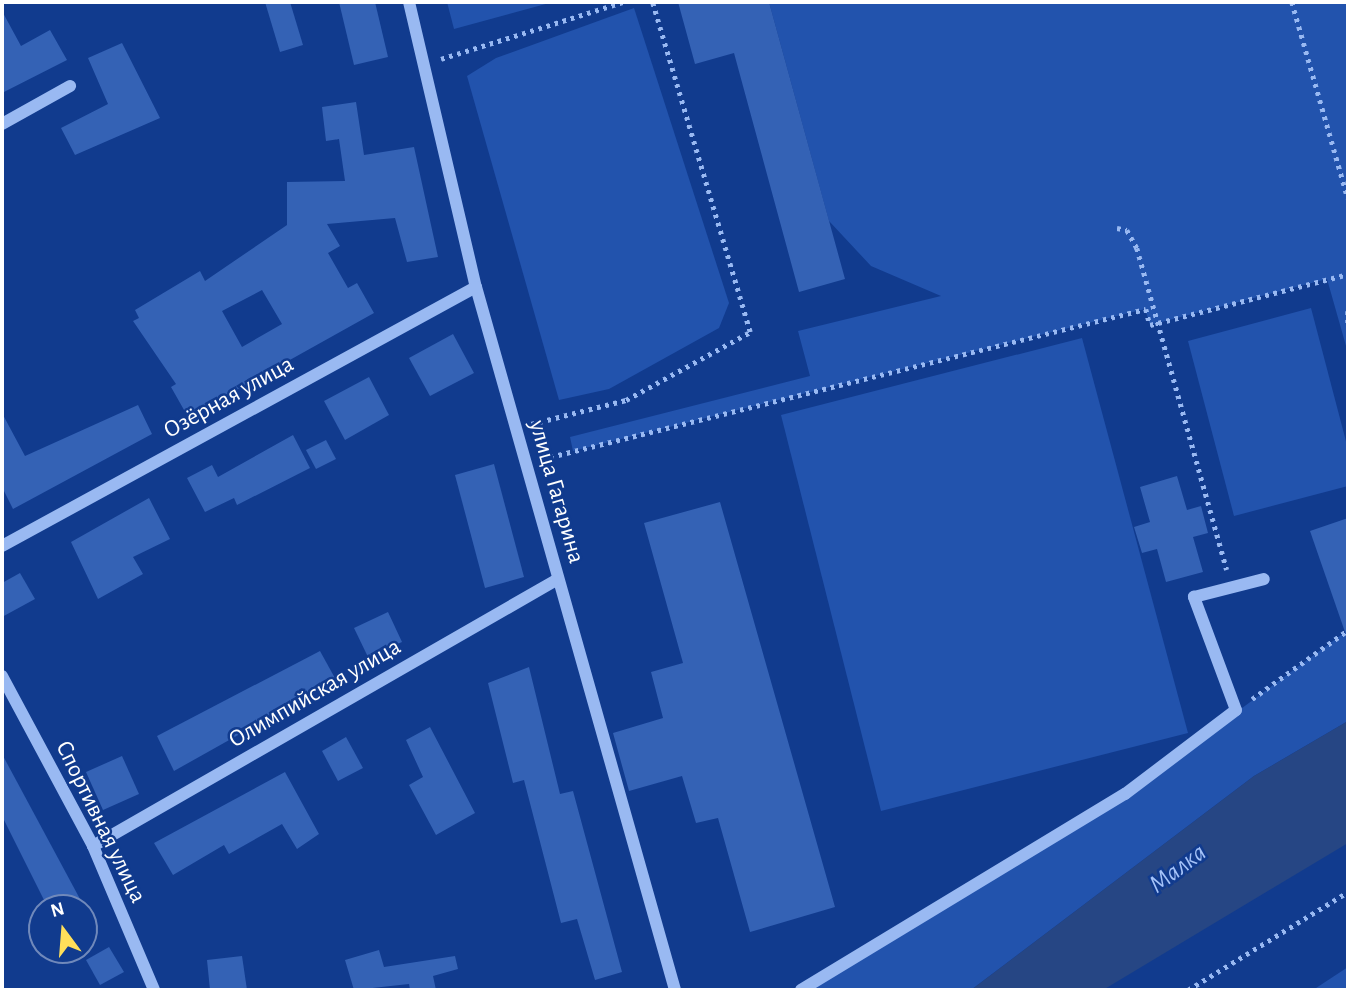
<!DOCTYPE html>
<html>
<head>
<meta charset="utf-8">
<style>
	body { margin:0 }
	#map { position:relative; width:1350px; height:992px; overflow:hidden; background:#113b8e; font-family:"Alegreya Sans",sans-serif }
	div>[style] { position:absolute }
	.green>* { inset:0; background:#2253ad }
	.water>* { inset:0; background:#264684 }
	.building>* { inset:0; background:#3462b5 }
	.path>* { height:4.5px; margin-top:-2.25px; transform-origin:0; background:repeating-linear-gradient(90deg,#99b9f2 0 3.5px,transparent 0 8.5px) }
	.minor>* { height:12px; margin:-6px; padding:0 6px; transform-origin:6px; border-radius:6px; background:#99b9f2 }
	span { translate:-50% -50%; white-space:nowrap; text-align:center; line-height:1.15; -webkit-text-stroke:5px #113b8e; paint-order:stroke }
	.street-label { font-size:24px; color:#fff }
	.water-label { font-size:26px; color:#a5c3f9; font-style:italic }
	.frame { position:absolute; inset:0; border:4px solid #fff; pointer-events:none }
	.north { position:absolute; left:28px; top:894px; width:70px; height:70px; box-sizing:border-box; background:#113b8e; border:2px solid #7089bb; border-radius:50%; rotate:344deg; font-size:19px; font-weight:700; line-height:28px; text-align:center; color:#fff }
	.north::after { content:''; display:block; margin:auto; width:24px; height:32px; background:#ffdf5a; clip-path:polygon(50% 0,100% 100%,50% 72%,0 100%) }
</style>
</head>
<body>
<div id="map">
	<div class="green">
		<div style="clip-path:polygon(447px 2px,553px 2px,454px 29px)"></div>
		<div style="clip-path:polygon(769px 2px,1348px 2px,1348px 353px,1327px 279px,1150px 325px,1145px 309px,573px 451px,570px 437px,810px 376px,798px 331px,941px 296px,871px 266px,829px 221px)"></div>
		<div style="clip-path:polygon(634px 8px,729px 303px,719px 328px,609px 389px,559px 400px,467px 76px,496px 58px)"></div>
		<div style="clip-path:polygon(1311px 308px,1348px 449px,1348px 486px,1234px 516px,1188px 341px)"></div>
		<div style="clip-path:polygon(1082px 338px,1188px 733px,881px 811px,781px 415px)"></div>
		<div style="clip-path:polygon(1348px 630px,1348px 721px,1254px 776px,971px 990px,801px 990px,1125px 794px)"></div>
		<div style="clip-path:polygon(1348px 966px,1348px 990px,1313px 990px,1348px 967px)"></div>
	</div>
	<div class="water">
		<div style="clip-path:polygon(1348px 721px,1348px 843px,1103px 990px,971px 990px,1254px 776px)"></div>
	</div>
	<div class="building">
		<div style="clip-path:polygon(265px 2px,290px 2px,303px 45px,280px 52px)"></div>
		<div style="clip-path:polygon(339px 2px,375px 2px,388px 57px,354px 65px)"></div>
		<div style="clip-path:polygon(678px 2px,769px 2px,845px 279px,799px 292px,734px 53px,695px 64px)"></div>
		<div style="clip-path:polygon(2px 11px,21px 46px,50px 30px,67px 60px,2px 93px)"></div>
		<div style="clip-path:polygon(122px 43px,160px 118px,75px 155px,61px 128px,108px 104px,88px 58px)"></div>
		<div style="clip-path:polygon(evenodd,356px 102px,364px 155px,414px 147px,438px 257px,407px 262px,395px 218px,327px 224px,340px 246px,328px 253px,348px 288px,357px 283px,374px 313px,188px 417px,171px 387px,176px 384px,133px 321px,139px 318px,135px 310px,200px 271px,205px 281px,287px 225px,287px 182px,345px 181px,339px 139px,326px 141px,322px 107px,356px 102px,262px 290px,282px 324px,242px 347px,222px 311px,262px 290px)"></div>
		<div style="clip-path:polygon(453px 334px,474px 373px,430px 396px,409px 358px)"></div>
		<div style="clip-path:polygon(369px 377px,389px 415px,345px 440px,324px 401px)"></div>
		<div style="clip-path:polygon(138px 405px,152px 434px,13px 509px,2px 487px,2px 413px,25px 456px)"></div>
		<div style="clip-path:polygon(293px 435px,310px 468px,237px 505px,234px 498px,205px 512px,187px 478px,212px 465px,218px 477px)"></div>
		<div style="clip-path:polygon(326px 440px,336px 459px,316px 469px,306px 450px)"></div>
		<div style="clip-path:polygon(494px 464px,524px 577px,485px 588px,455px 475px)"></div>
		<div style="clip-path:polygon(1177px 476px,1187px 510px,1201px 506px,1208px 533px,1193px 537px,1203px 572px,1166px 582px,1157px 549px,1142px 553px,1134px 527px,1150px 522px,1140px 487px)"></div>
		<div style="clip-path:polygon(149px 498px,170px 539px,133px 557px,143px 574px,98px 599px,71px 542px)"></div>
		<div style="clip-path:polygon(720px 502px,835px 907px,750px 932px,718px 818px,696px 823px,682px 776px,629px 791px,613px 733px,663px 718px,651px 672px,683px 663px,644px 523px)"></div>
		<div style="clip-path:polygon(1348px 518px,1348px 631px,1345px 632px,1310px 531px)"></div>
		<div style="clip-path:polygon(20px 573px,35px 599px,2px 617px,2px 583px)"></div>
		<div style="clip-path:polygon(388px 612px,402px 642px,368px 657px,354px 628px)"></div>
		<div style="clip-path:polygon(320px 651px,336px 680px,174px 771px,157px 736px)"></div>
		<div style="clip-path:polygon(529px 667px,560px 794px,573px 791px,622px 972px,595px 980px,577px 919px,561px 923px,524px 780px,513px 783px,488px 683px)"></div>
		<div style="clip-path:polygon(430px 727px,475px 813px,436px 835px,409px 785px,423px 777px,406px 740px)"></div>
		<div style="clip-path:polygon(346px 737px,363px 768px,338px 781px,322px 751px)"></div>
		<div style="clip-path:polygon(2px 754px,80px 899px,62px 908px,48px 908px,2px 816px)"></div>
		<div style="clip-path:polygon(122px 756px,139px 794px,103px 810px,86px 772px)"></div>
		<div style="clip-path:polygon(285px 772px,319px 834px,297px 849px,282px 824px,229px 854px,224px 845px,173px 875px,154px 843px)"></div>
		<div style="clip-path:polygon(109px 947px,124px 972px,100px 985px,86px 960px)"></div>
		<div style="clip-path:polygon(379px 950px,384px 967px,455px 956px,458px 969px,433px 976px,436px 990px,410px 990px,409px 984px,354px 990px,345px 960px)"></div>
		<div style="clip-path:polygon(242px 956px,247px 990px,210px 990px,207px 960px)"></div>
	</div>
	<div class="path">
		<div style="left:1292px;top:2px;width:204px;rotate:74.1deg"></div>
		<div style="left:441px;top:59px;width:191px;rotate:-17.4deg"></div>
		<div style="left:1117px;top:228px;width:10px;rotate:11deg"></div>
		<div style="left:1127px;top:230px;width:21px;rotate:61deg"></div>
		<div style="left:1137px;top:248px;width:334px;rotate:74.4deg"></div>
		<div style="left:1348px;top:311px;width:15px;rotate:90deg"></div>
		<div style="left:531px;top:424px;width:98px;rotate:-14.2deg"></div>
		<div style="left:626px;top:400px;width:141px;rotate:-28.7deg"></div>
		<div style="left:750px;top:332px;width:344px;rotate:-106.5deg"></div>
		<div style="left:542px;top:459px;width:622px;rotate:-13.95deg"></div>
		<div style="left:1146px;top:309px;width:16px;rotate:76deg"></div>
		<div style="left:1150px;top:325px;width:204px;rotate:-14.4deg"></div>
		<div style="left:1252px;top:699px;width:118px;rotate:-35.7deg"></div>
		<div style="left:1188px;top:990px;width:188px;rotate:-31.5deg"></div>
	</div>
	<div class="minor">
		<div style="left:409px;top:2px;width:293px;rotate:76.8deg"></div>
		<div style="left:476px;top:287px;width:731px;rotate:74.19deg"></div>
		<div style="left:2px;top:124px;width:78px;rotate:-29.2deg"></div>
		<div style="left:2px;top:546px;width:540px;rotate:-28.65deg"></div>
		<div style="left:2px;top:676px;width:193px;rotate:61.8deg"></div>
		<div style="left:93px;top:846px;width:156px;rotate:67deg"></div>
		<div style="left:93px;top:846px;width:536px;rotate:-29.86deg"></div>
		<div style="left:801px;top:990px;width:379px;rotate:-31.2deg"></div>
		<div style="left:1125px;top:794px;width:139px;rotate:-37.1deg"></div>
		<div style="left:1236px;top:710px;width:121px;rotate:-110.4deg"></div>
		<div style="left:1194px;top:597px;width:72px;rotate:-14.4deg"></div>
	</div>
	<div class="street-label">
		<span style="left:229px;top:398px;rotate:-29deg">Озёрная улица</span>
		<span style="left:556px;top:492px;rotate:74deg">улица Гагарина</span>
		<span style="left:315px;top:694px;rotate:-30deg">Олимпийская улица</span>
		<span style="left:100px;top:822px;rotate:64deg">Спортивная улица</span>
	</div>
	<div class="water-label">
		<span style="left:1178px;top:869px;rotate:-37deg">Малка</span>
	</div>
	<div class="frame"></div>
	<div class="north">N</div>
</div>
</body>
</html>
